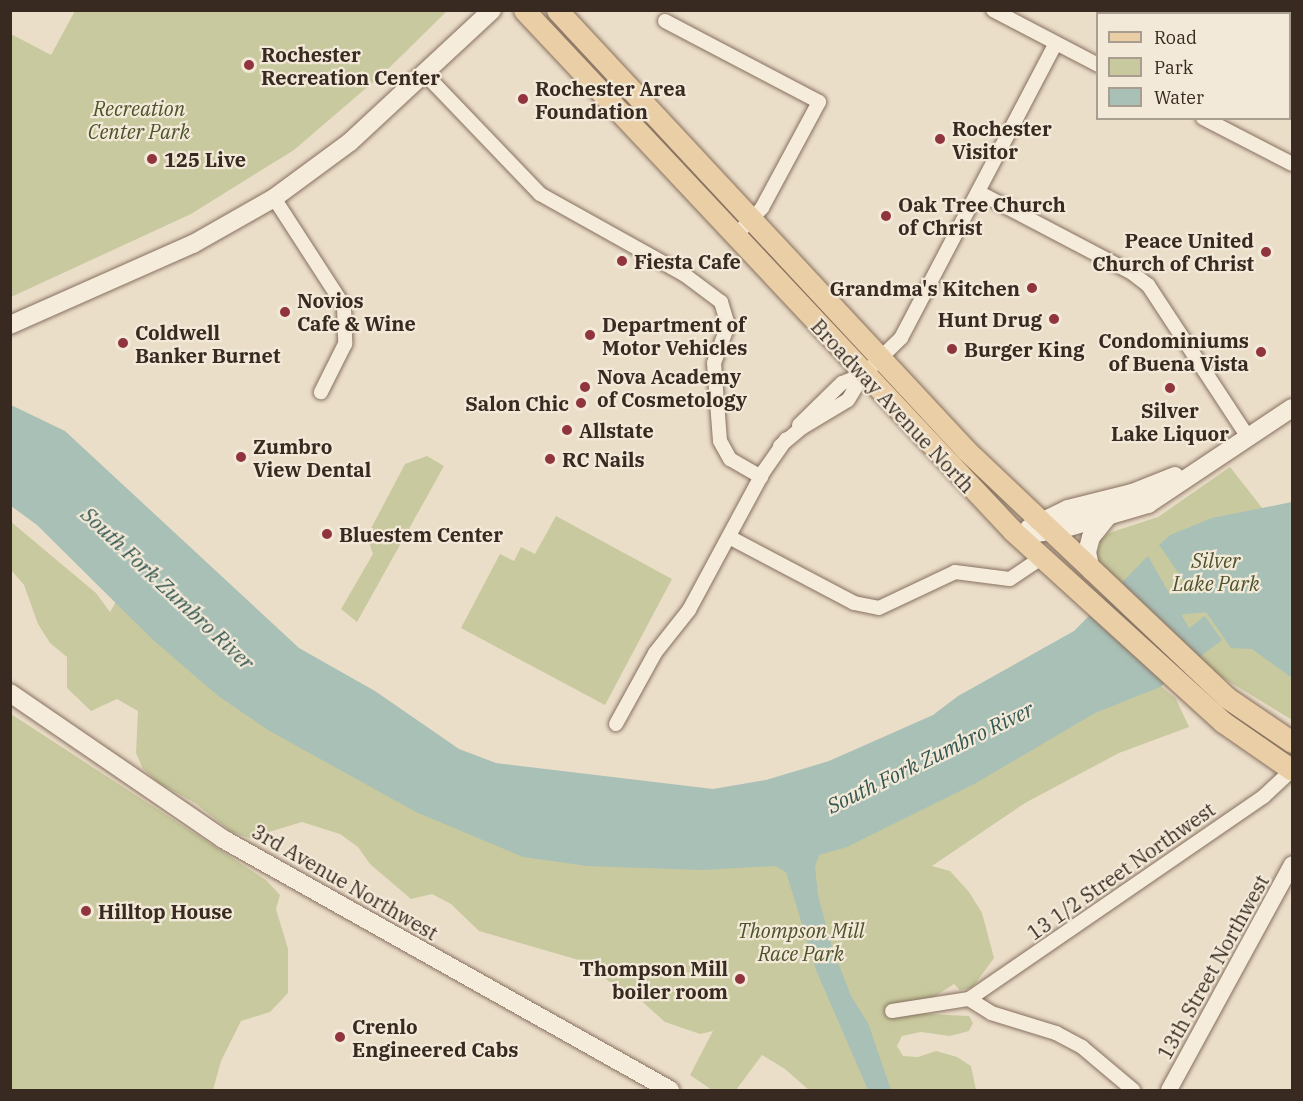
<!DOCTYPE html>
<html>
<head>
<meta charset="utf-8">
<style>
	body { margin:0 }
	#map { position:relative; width:1303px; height:1101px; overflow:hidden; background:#ebdec9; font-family:"IBM Plex Serif",serif }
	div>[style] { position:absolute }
	.green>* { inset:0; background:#c8c99e }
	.water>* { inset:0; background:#a9c0b7 }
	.river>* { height:21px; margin:-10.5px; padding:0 10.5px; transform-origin:10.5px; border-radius:10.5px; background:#a9c0b7 }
	.roads { filter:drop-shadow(0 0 2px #86705f) drop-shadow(0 0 2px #86705f) }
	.minor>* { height:14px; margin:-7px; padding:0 7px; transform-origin:7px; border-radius:7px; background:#f6ecdc }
	.tertiary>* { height:16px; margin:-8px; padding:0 8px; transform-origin:8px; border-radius:8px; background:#f6ecdc }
	.secondary>* { height:18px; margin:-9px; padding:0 9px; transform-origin:9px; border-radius:9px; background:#f6ecdc }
	.primary>* { height:21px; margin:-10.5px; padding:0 10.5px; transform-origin:10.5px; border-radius:10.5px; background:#eacea5 }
	.dots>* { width:16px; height:16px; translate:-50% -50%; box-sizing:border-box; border:3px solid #f3e9d8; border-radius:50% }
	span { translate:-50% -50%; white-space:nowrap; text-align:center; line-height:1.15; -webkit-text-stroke:4.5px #f3e9d8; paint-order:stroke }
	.poi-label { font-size:20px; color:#382a21; font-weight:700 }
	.left { translate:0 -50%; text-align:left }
	.right { translate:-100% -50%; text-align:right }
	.park-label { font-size:20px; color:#4c522a; font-style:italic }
	.street-label { font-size:20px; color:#382a21 }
	.water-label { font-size:21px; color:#325651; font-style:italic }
	.frame { position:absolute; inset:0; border:12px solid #382a21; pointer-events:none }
	.legend { position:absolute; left:1096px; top:12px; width:195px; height:108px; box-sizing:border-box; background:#f3e9d8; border:2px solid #a89d8f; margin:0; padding:8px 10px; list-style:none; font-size:18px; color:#382a21 }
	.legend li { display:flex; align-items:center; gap:12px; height:30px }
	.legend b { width:30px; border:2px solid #a89d8f }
</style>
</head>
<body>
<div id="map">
	<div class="green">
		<div style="clip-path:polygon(75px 11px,75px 10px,447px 11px,386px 71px,294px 150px,191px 214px,11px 297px,11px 34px,51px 55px)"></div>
		<div style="clip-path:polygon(427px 456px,444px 466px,357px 622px,341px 609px,373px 554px,367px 536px,405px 464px)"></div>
		<div style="clip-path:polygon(1230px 467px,1263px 509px,1292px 502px,1292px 720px,1210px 670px,1103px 573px,1096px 557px,1101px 540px,1109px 533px,1158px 517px)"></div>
		<div style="clip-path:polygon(556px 516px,672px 579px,605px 705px,461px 628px,500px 554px,514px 561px,521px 547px,535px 554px)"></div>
		<div style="clip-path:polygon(10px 521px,96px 593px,110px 612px,140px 559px,420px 768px,778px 825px,1117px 649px,1176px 699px,1189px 727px,1119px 753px,1025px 803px,932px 866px,950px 871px,969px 892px,982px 913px,994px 958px,972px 988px,960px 990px,954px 984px,909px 1013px,969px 1016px,973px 1023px,969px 1031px,950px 1036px,921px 1032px,902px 1036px,897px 1046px,903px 1056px,918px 1057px,936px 1051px,957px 1057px,971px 1066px,976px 1090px,809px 1090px,785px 1069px,762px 1055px,736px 1090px,712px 1090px,690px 1075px,713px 1031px,700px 1034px,665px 1022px,638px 998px,619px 989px,582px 961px,479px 931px,451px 904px,432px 894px,411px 899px,370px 864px,358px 847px,340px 834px,302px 822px,249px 838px,232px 832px,195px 803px,159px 783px,143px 769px,136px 753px,138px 711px,117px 699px,91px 711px,67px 688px,67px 657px,50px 643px,38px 624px,24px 585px,11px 570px)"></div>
		<div style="clip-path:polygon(11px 714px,266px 880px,280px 895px,276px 909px,288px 949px,288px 993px,270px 1012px,241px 1021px,221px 1061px,213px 1090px,11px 1090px)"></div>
	</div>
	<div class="water">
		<div style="clip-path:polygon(11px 405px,65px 431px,299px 648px,375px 691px,459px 749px,496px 763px,713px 789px,766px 780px,829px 761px,933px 715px,958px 696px,1074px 631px,1148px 556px,1189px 628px,1205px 616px,1222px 640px,1160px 687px,1095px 713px,976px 783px,847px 847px,819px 855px,815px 867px,818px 895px,832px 947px,851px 996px,868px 1023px,891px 1090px,868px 1090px,816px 970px,786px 872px,775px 866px,702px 870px,587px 866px,523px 857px,416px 812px,268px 730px,217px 695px,152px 639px,37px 525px,11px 506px)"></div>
		<div style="clip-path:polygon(1292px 502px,1292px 678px,1252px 649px,1231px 648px,1159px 545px,1170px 535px,1212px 518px)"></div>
	</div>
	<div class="river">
		<div style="left:1153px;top:621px;width:28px;rotate:-38deg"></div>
		<div style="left:1175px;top:604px;width:52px;rotate:-5.5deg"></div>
	</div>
	<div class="roads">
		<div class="minor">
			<div style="left:993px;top:10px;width:119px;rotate:27.6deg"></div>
			<div style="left:1145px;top:14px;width:4px;rotate:-63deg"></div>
			<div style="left:665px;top:21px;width:174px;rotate:27.7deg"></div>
			<div style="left:819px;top:102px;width:120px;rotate:118.3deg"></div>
			<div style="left:762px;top:208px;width:40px;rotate:134deg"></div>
			<div style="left:425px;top:74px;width:166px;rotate:46.2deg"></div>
			<div style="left:540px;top:194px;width:166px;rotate:29.2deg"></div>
			<div style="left:685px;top:275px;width:45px;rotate:36.9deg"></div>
			<div style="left:721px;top:302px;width:24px;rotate:73deg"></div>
			<div style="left:728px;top:325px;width:40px;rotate:110.2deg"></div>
			<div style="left:714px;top:363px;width:78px;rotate:85.6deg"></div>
			<div style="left:720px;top:441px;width:21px;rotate:61deg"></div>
			<div style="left:730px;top:459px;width:36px;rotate:30deg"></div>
			<div style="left:1203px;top:118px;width:100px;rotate:27.3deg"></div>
			<div style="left:978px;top:192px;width:174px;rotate:27.7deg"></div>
			<div style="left:1132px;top:273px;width:20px;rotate:37deg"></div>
			<div style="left:1148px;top:285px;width:182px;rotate:56.7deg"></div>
			<div style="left:274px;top:198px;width:129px;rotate:57.1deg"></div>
			<div style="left:344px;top:306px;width:38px;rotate:88deg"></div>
			<div style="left:345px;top:344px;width:54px;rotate:116.6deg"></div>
			<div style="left:799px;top:425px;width:60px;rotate:-44.3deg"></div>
			<div style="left:842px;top:383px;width:22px;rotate:-21deg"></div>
			<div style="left:780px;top:446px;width:30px;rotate:-40deg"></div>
			<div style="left:803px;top:427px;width:52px;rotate:-31deg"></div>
			<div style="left:848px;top:400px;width:29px;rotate:-59deg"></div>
			<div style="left:863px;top:375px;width:53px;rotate:-44.2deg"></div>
			<div style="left:901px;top:338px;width:333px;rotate:-62.3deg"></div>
			<div style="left:729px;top:537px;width:141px;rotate:27.8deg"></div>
			<div style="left:854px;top:603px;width:25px;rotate:11deg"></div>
			<div style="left:879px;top:608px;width:84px;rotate:-25.3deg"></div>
			<div style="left:955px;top:572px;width:55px;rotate:7.3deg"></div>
			<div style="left:1010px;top:579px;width:36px;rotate:-34deg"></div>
			<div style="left:616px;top:724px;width:81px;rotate:-61.2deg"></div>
			<div style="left:655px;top:653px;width:55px;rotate:-51.7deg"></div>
			<div style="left:689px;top:610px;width:158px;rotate:-61.7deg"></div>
			<div style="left:764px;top:471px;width:39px;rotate:-55deg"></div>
			<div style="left:969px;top:999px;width:358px;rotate:-34.5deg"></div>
			<div style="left:1264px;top:796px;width:38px;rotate:-43deg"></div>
			<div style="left:892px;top:1011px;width:78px;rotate:-8.9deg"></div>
			<div style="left:969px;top:999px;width:26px;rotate:32deg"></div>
			<div style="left:991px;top:1013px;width:68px;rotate:17.1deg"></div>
			<div style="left:1056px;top:1033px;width:30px;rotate:28deg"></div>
			<div style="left:1082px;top:1047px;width:67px;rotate:40.1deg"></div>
		</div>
		<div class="tertiary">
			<div style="left:1169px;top:1090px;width:257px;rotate:-61.4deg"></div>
		</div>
		<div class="secondary">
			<div style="left:10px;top:325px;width:200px;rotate:-23.9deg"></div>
			<div style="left:193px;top:244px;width:93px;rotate:-29.6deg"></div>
			<div style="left:274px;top:198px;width:94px;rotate:-36.4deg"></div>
			<div style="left:350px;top:142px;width:194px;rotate:-42.9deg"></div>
			<div style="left:1029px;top:528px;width:43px;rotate:-26deg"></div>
			<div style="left:1068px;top:509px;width:66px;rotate:-14deg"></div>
			<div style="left:1132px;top:493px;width:46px;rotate:-21.6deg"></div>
			<div style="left:1018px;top:536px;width:45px;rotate:-9deg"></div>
			<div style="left:1062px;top:529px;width:90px;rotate:-16.2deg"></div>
			<div style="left:1148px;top:504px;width:173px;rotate:-33.7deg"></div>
			<div style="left:1091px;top:571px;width:19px;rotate:-102deg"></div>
			<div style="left:1087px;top:552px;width:16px;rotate:-75deg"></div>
			<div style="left:1091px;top:537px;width:27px;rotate:-51deg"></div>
			<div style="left:10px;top:693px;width:258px;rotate:34.4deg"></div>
			<div style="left:223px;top:839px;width:513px;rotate:29.32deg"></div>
		</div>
		<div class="primary">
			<div style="left:524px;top:10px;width:715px;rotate:46.81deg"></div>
			<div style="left:1013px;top:531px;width:284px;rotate:42.3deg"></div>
			<div style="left:1223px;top:722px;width:84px;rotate:34.8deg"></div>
			<div style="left:557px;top:10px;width:601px;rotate:47.09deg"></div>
			<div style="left:966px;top:450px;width:359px;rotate:43.5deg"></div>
			<div style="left:1226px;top:697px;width:80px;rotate:34.3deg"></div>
		</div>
	</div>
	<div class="dots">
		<div style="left:249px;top:65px;background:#90343d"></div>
		<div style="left:523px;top:99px;background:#90343d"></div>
		<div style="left:940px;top:139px;background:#90343d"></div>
		<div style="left:152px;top:159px;background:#90343d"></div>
		<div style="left:886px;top:216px;background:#90343d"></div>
		<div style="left:1266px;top:252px;background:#90343d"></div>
		<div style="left:622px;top:261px;background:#90343d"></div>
		<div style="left:1032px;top:288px;background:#90343d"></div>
		<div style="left:285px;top:312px;background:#90343d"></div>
		<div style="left:1054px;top:319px;background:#90343d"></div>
		<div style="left:590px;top:335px;background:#90343d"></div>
		<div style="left:123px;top:343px;background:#90343d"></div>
		<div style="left:952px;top:349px;background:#90343d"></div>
		<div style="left:1261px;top:352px;background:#90343d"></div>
		<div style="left:585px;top:387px;background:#90343d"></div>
		<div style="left:1170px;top:388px;background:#90343d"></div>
		<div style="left:581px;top:403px;background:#90343d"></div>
		<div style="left:567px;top:430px;background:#90343d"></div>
		<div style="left:241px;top:457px;background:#90343d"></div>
		<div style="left:550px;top:459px;background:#90343d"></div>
		<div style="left:327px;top:534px;background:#90343d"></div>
		<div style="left:86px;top:911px;background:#90343d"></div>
		<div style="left:740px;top:979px;background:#90343d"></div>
		<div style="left:340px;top:1037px;background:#90343d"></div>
	</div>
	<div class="poi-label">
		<span class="left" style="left:261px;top:66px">Rochester<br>Recreation Center</span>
		<span class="left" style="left:535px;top:100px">Rochester Area<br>Foundation</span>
		<span class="left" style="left:952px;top:140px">Rochester<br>Visitor</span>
		<span class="left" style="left:164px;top:159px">125 Live</span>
		<span class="left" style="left:898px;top:216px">Oak Tree Church<br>of Christ</span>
		<span class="right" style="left:1254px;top:252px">Peace United<br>Church of Christ</span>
		<span class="left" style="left:634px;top:261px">Fiesta Cafe</span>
		<span class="right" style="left:1020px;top:288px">Grandma's Kitchen</span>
		<span class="left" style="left:297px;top:312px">Novios<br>Cafe &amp; Wine</span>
		<span class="right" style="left:1042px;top:319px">Hunt Drug</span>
		<span class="left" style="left:602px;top:336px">Department of<br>Motor Vehicles</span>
		<span class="left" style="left:135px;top:344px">Coldwell<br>Banker Burnet</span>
		<span class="right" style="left:1249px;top:352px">Condominiums<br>of Buena Vista</span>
		<span class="left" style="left:964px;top:349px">Burger King</span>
		<span class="left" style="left:597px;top:388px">Nova Academy<br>of Cosmetology</span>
		<span class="right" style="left:569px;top:403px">Salon Chic</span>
		<span style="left:1170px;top:422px">Silver<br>Lake Liquor</span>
		<span class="left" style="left:579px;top:430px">Allstate</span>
		<span class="left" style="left:253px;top:458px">Zumbro<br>View Dental</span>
		<span class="left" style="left:562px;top:459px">RC Nails</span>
		<span class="left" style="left:339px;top:534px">Bluestem Center</span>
		<span class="left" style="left:98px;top:911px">Hilltop House</span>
		<span class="right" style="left:728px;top:980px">Thompson Mill<br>boiler room</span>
		<span class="left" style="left:352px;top:1038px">Crenlo<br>Engineered Cabs</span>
	</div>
	<div class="park-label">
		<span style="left:139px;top:120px">Recreation<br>Center Park</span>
		<span style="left:1216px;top:572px">Silver<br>Lake Park</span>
		<span style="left:801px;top:942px">Thompson Mill<br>Race Park</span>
	</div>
	<div class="street-label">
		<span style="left:893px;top:406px;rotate:47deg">Broadway Avenue North</span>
		<span style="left:1121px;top:871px;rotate:-35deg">13 1/2 Street Northwest</span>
		<span style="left:345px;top:882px;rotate:30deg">3rd Avenue Northwest</span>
		<span style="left:1213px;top:967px;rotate:-61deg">13th Street Northwest</span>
	</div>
	<div class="water-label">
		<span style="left:168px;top:588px;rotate:43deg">South Fork Zumbro River</span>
		<span style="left:930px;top:757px;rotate:-26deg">South Fork Zumbro River</span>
	</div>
	<div class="frame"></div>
	<ul class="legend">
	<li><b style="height:8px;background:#eacea5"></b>Road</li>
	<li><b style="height:16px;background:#c8c99e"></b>Park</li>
	<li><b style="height:16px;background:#a9c0b7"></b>Water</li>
	</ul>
</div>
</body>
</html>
